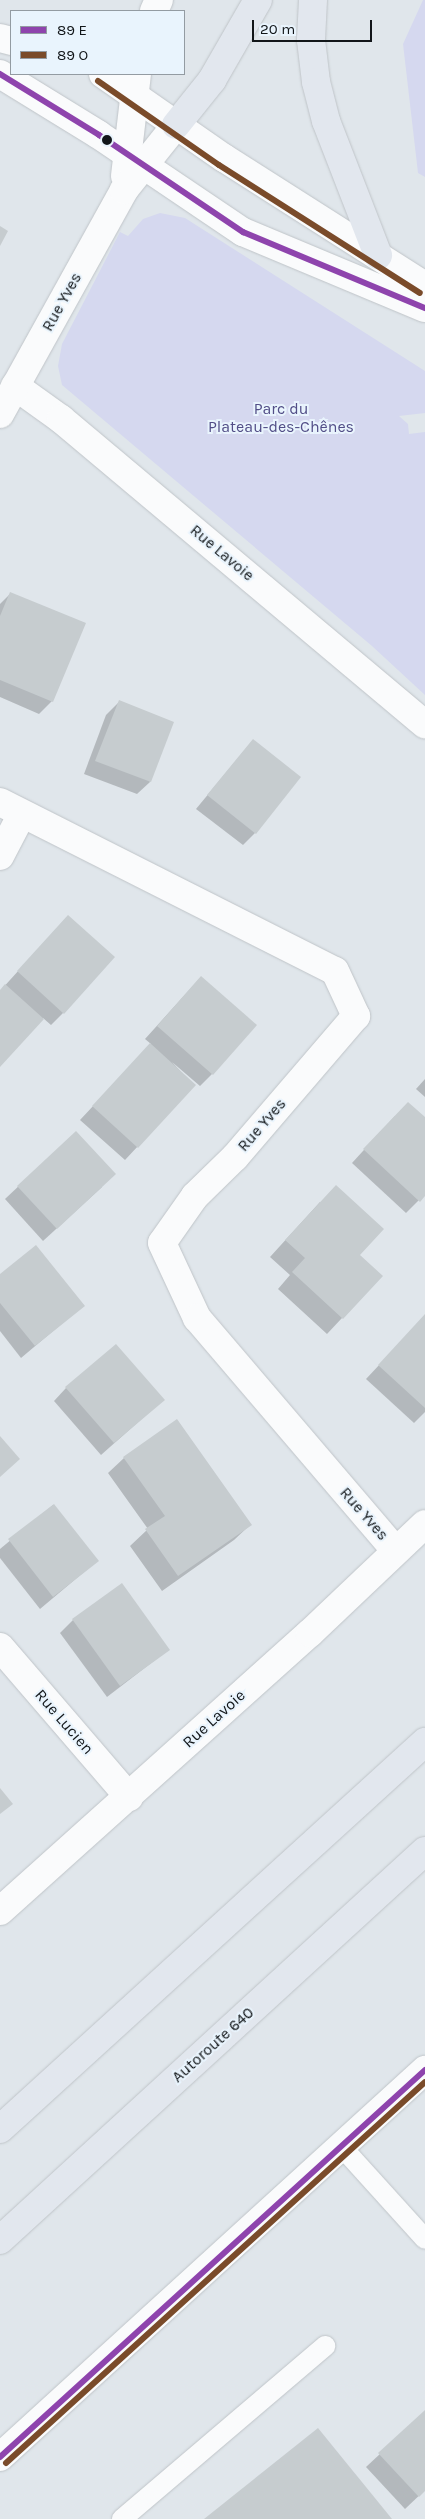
<!DOCTYPE html>
<html>
<head>
<meta charset="utf-8">
<style>
	body { margin:0 }
	#map { position:relative; width:425px; height:2519px; overflow:hidden; background:#e0e6eb; font-family:Karla,sans-serif }
	div>[style] { position:absolute }
	.green>* { inset:0; background:#d5d8ef }
	.shadow>* { inset:0; background:#0003 }
	.building>* { inset:0; background:#c6cccf }
	.roads { filter:drop-shadow(0 0 1px #bfc4c8) drop-shadow(0 0 1px #bfc4c8) }
	.lane>* { height:20px; margin:-10px; padding:0 10px; transform-origin:10px; border-radius:10px; background:#fafbfc }
	.street>* { height:28px; margin:-14px; padding:0 14px; transform-origin:14px; border-radius:14px; background:#fafbfc }
	.secondary>* { height:28px; margin:-14px; padding:0 14px; transform-origin:14px; border-radius:14px; background:#fafbfc }
	.highway>* { height:28px; margin:-14px; padding:0 14px; transform-origin:14px; border-radius:14px; background:#e2e7ee }
	.bus-1>* { height:6px; margin:-3px; padding:0 3px; transform-origin:3px; border-radius:3px; background:#8e44ad }
	.bus-2>* { height:6px; margin:-3px; padding:0 3px; transform-origin:3px; border-radius:3px; background:#7a4b2a }
	.dots>* { width:14px; height:14px; translate:-50% -50%; box-sizing:border-box; border:2px solid #e9f4fd; border-radius:50% }
	span { translate:-50% -50%; white-space:nowrap; text-align:center; line-height:1.15; -webkit-text-stroke:4px #e9f4fd; paint-order:stroke }
	.street-label { font-size:16px; color:#121619 }
	.park-label { font-size:16px; color:#524e87 }
	.legend { position:absolute; left:10px; top:10px; width:175px; height:65px; box-sizing:border-box; background:#e9f4fd; border:1px solid #939ba2; margin:0; padding:6px 9px; list-style:none; font-size:15px; color:#121619 }
	.legend li { display:flex; align-items:center; gap:10px; height:25px }
	.legend b { width:25px; border:1px solid #939ba2 }
	.scale { position:absolute; left:252px; top:20px; width:120px; height:22px; box-sizing:border-box; border:2px solid #121619; border-top:0; padding-left:6px; font-size:15px; line-height:18px; white-space:nowrap; color:#121619; -webkit-text-stroke:4px #e9f4fd; paint-order:stroke }
</style>
</head>
<body>
<div id="map">
	<div class="green">
		<div style="clip-path:polygon(423px 0,425px 0,425px 177px,418px 173px,403px 44px)"></div>
		<div style="clip-path:polygon(160px 213px,185px 218px,425px 371px,425px 413px,399px 416px,408px 424px,409px 434px,425px 432px,425px 695px,372px 646px,62px 385px,58px 366px,62px 344px,120px 232px,128px 236px,143px 219px)"></div>
	</div>
	<div class="shadow">
		<div style="clip-path:polygon(10px 594px,52px 701px,39px 714px,0 697px,0 604px)"></div>
		<div style="clip-path:polygon(119px 702px,150px 782px,137px 794px,84px 774px,106px 715px)"></div>
		<div style="clip-path:polygon(253px 740px,255px 833px,243px 845px,196px 809px)"></div>
		<div style="clip-path:polygon(68px 916px,63px 1013px,51px 1025px,43px 1018px,0 1065px,0 991px)"></div>
		<div style="clip-path:polygon(201px 977px,212px 1074px,200px 1086px,172px 1062px,194px 1086px,125px 1160px,80px 1120px,151px 1044px,145px 1039px)"></div>
		<div style="clip-path:polygon(425px 1079px,425px 1097px,416px 1089px)"></div>
		<div style="clip-path:polygon(395px 1116px,425px 1119px,425px 1194px,406px 1213px,352px 1163px)"></div>
		<div style="clip-path:polygon(76px 1132px,102px 1187px,43px 1241px,5px 1199px)"></div>
		<div style="clip-path:polygon(320px 1202px,358px 1255px,342px 1318px,327px 1334px,278px 1289px,290px 1275px,270px 1257px)"></div>
		<div style="clip-path:polygon(0 1276px,84px 1305px,21px 1358px,0 1331px)"></div>
		<div style="clip-path:polygon(425px 1316px,425px 1412px,414px 1423px,366px 1379px)"></div>
		<div style="clip-path:polygon(66px 1388px,163px 1400px,101px 1455px,54px 1401px)"></div>
		<div style="clip-path:polygon(124px 1458px,250px 1525px,234px 1540px,162px 1591px,130px 1546px,148px 1529px,108px 1473px)"></div>
		<div style="clip-path:polygon(53px 1505px,97px 1561px,40px 1609px,0 1558px,0 1549px)"></div>
		<div style="clip-path:polygon(73px 1620px,168px 1650px,107px 1697px,60px 1633px)"></div>
		<div style="clip-path:polygon(425px 2412px,425px 2490px,405px 2509px,366px 2467px)"></div>
	</div>
	<div class="building">
		<div style="clip-path:polygon(0 226px,8px 231px,0 246px)"></div>
		<div style="clip-path:polygon(10px 592px,86px 623px,53px 702px,0 680px,0 616px)"></div>
		<div style="clip-path:polygon(119px 700px,174px 722px,151px 782px,95px 761px)"></div>
		<div style="clip-path:polygon(253px 739px,301px 777px,256px 834px,207px 795px)"></div>
		<div style="clip-path:polygon(68px 915px,115px 957px,64px 1014px,17px 971px)"></div>
		<div style="clip-path:polygon(201px 976px,257px 1025px,213px 1075px,157px 1026px)"></div>
		<div style="clip-path:polygon(5px 984px,44px 1019px,0 1067px,0 990px)"></div>
		<div style="clip-path:polygon(150px 1043px,196px 1085px,138px 1148px,92px 1106px)"></div>
		<div style="clip-path:polygon(408px 1102px,425px 1117px,425px 1196px,420px 1202px,363px 1149px)"></div>
		<div style="clip-path:polygon(76px 1131px,116px 1174px,57px 1229px,17px 1186px)"></div>
		<div style="clip-path:polygon(336px 1185px,384px 1229px,360px 1255px,383px 1276px,343px 1319px,292px 1272px,305px 1258px,285px 1240px)"></div>
		<div style="clip-path:polygon(36px 1245px,85px 1306px,35px 1346px,0 1303px,0 1274px)"></div>
		<div style="clip-path:polygon(425px 1314px,425px 1408px,378px 1365px)"></div>
		<div style="clip-path:polygon(116px 1344px,165px 1400px,114px 1443px,65px 1387px)"></div>
		<div style="clip-path:polygon(177px 1419px,252px 1525px,178px 1576px,145px 1529px,165px 1516px,123px 1457px)"></div>
		<div style="clip-path:polygon(0 1436px,20px 1459px,0 1477px)"></div>
		<div style="clip-path:polygon(54px 1504px,99px 1561px,53px 1597px,8px 1539px)"></div>
		<div style="clip-path:polygon(122px 1583px,170px 1650px,120px 1686px,72px 1619px)"></div>
		<div style="clip-path:polygon(0 1788px,13px 1804px,0 1814px)"></div>
		<div style="clip-path:polygon(425px 2410px,425px 2491px,419px 2497px,378px 2453px)"></div>
		<div style="clip-path:polygon(318px 2428px,392px 2519px,204px 2519px)"></div>
	</div>
	<div class="roads">
		<div class="lane">
			<div style="left:341px;top:2146px;width:125px;rotate:47.9deg"></div>
			<div style="left:122px;top:2519px;width:267px;rotate:-40.4deg"></div>
		</div>
		<div class="street">
			<div style="left:154px;top:11px;width:12px;rotate:-66deg"></div>
			<div style="left:125px;top:176px;width:103px;rotate:-83.3deg"></div>
			<div style="left:15px;top:386px;width:57px;rotate:35.7deg"></div>
			<div style="left:61px;top:419px;width:475px;rotate:40deg"></div>
			<div style="left:0;top:414px;width:256px;rotate:-61deg"></div>
			<div style="left:124px;top:190px;width:83px;rotate:-51.3deg"></div>
			<div style="left:0;top:802px;width:375px;rotate:26.8deg"></div>
			<div style="left:335px;top:971px;width:50px;rotate:65deg"></div>
			<div style="left:356px;top:1016px;width:186px;rotate:130.6deg"></div>
			<div style="left:235px;top:1157px;width:56px;rotate:135.7deg"></div>
			<div style="left:195px;top:1196px;width:57px;rotate:125.1deg"></div>
			<div style="left:162px;top:1243px;width:83px;rotate:65deg"></div>
			<div style="left:197px;top:1318px;width:306px;rotate:49.5deg"></div>
			<div style="left:0;top:856px;width:47px;rotate:-62.4deg"></div>
			<div style="left:0;top:1647px;width:198px;rotate:49.3deg"></div>
			<div style="left:0;top:1911px;width:416px;rotate:-41.9deg"></div>
			<div style="left:310px;top:1633px;width:158px;rotate:-43.5deg"></div>
		</div>
		<div class="secondary">
			<div style="left:0;top:38px;width:11px;rotate:15deg"></div>
			<div style="left:0;top:74px;width:116px;rotate:31.6deg"></div>
			<div style="left:99px;top:135px;width:174px;rotate:34deg"></div>
			<div style="left:243px;top:232px;width:197px;rotate:22.7deg"></div>
			<div style="left:103px;top:74px;width:147px;rotate:34.8deg"></div>
			<div style="left:224px;top:158px;width:238px;rotate:32.5deg"></div>
			<div style="left:0;top:2457px;width:575px;rotate:-42.32deg"></div>
		</div>
		<div class="highway">
			<div style="left:313px;top:0;width:40px;rotate:92.9deg"></div>
			<div style="left:311px;top:40px;width:42px;rotate:83.2deg"></div>
			<div style="left:316px;top:82px;width:40px;rotate:75.6deg"></div>
			<div style="left:326px;top:121px;width:144px;rotate:68.8deg"></div>
			<div style="left:176px;top:125px;width:58px;rotate:-51.3deg"></div>
			<div style="left:212px;top:80px;width:92px;rotate:-60.1deg"></div>
			<div style="left:0;top:2129px;width:575px;rotate:-42.32deg"></div>
			<div style="left:0;top:2240px;width:576px;rotate:-42.47deg"></div>
		</div>
	</div>
	<div class="bus-1">
		<div style="left:0;top:74px;width:116px;rotate:31.6deg"></div>
		<div style="left:99px;top:135px;width:174px;rotate:34deg"></div>
		<div style="left:243px;top:232px;width:197px;rotate:22.7deg"></div>
		<div style="left:0;top:2457px;width:575px;rotate:-42.32deg"></div>
	</div>
	<div class="bus-2">
		<div style="left:98px;top:81px;width:147px;rotate:34.8deg"></div>
		<div style="left:219px;top:165px;width:238px;rotate:32.5deg"></div>
		<div style="left:6px;top:2463px;width:566px;rotate:-42.28deg"></div>
	</div>
	<div class="dots">
		<div style="left:107px;top:140px;background:#121619"></div>
	</div>
	<div class="street-label">
		<span style="left:62px;top:302px;rotate:-61deg">Rue Yves</span>
		<span style="left:222px;top:553px;rotate:40deg">Rue Lavoie</span>
		<span style="left:262px;top:1125px;rotate:-49deg">Rue Yves</span>
		<span style="left:364px;top:1514px;rotate:49deg">Rue Yves</span>
		<span style="left:214px;top:1719px;rotate:-42deg">Rue Lavoie</span>
		<span style="left:64px;top:1722px;rotate:49deg">Rue Lucien</span>
		<span style="left:213px;top:2045px;rotate:-42deg">Autoroute 640</span>
	</div>
	<div class="park-label">
		<span style="left:281px;top:418px">Parc du<br>Plateau-des-Chênes</span>
	</div>
	<ul class="legend">
	<li><b style="height:6px;background:#8e44ad"></b>89 E</li>
	<li><b style="height:6px;background:#7a4b2a"></b>89 O</li>
	</ul>
	<div class="scale">20 m</div>
</div>
</body>
</html>
